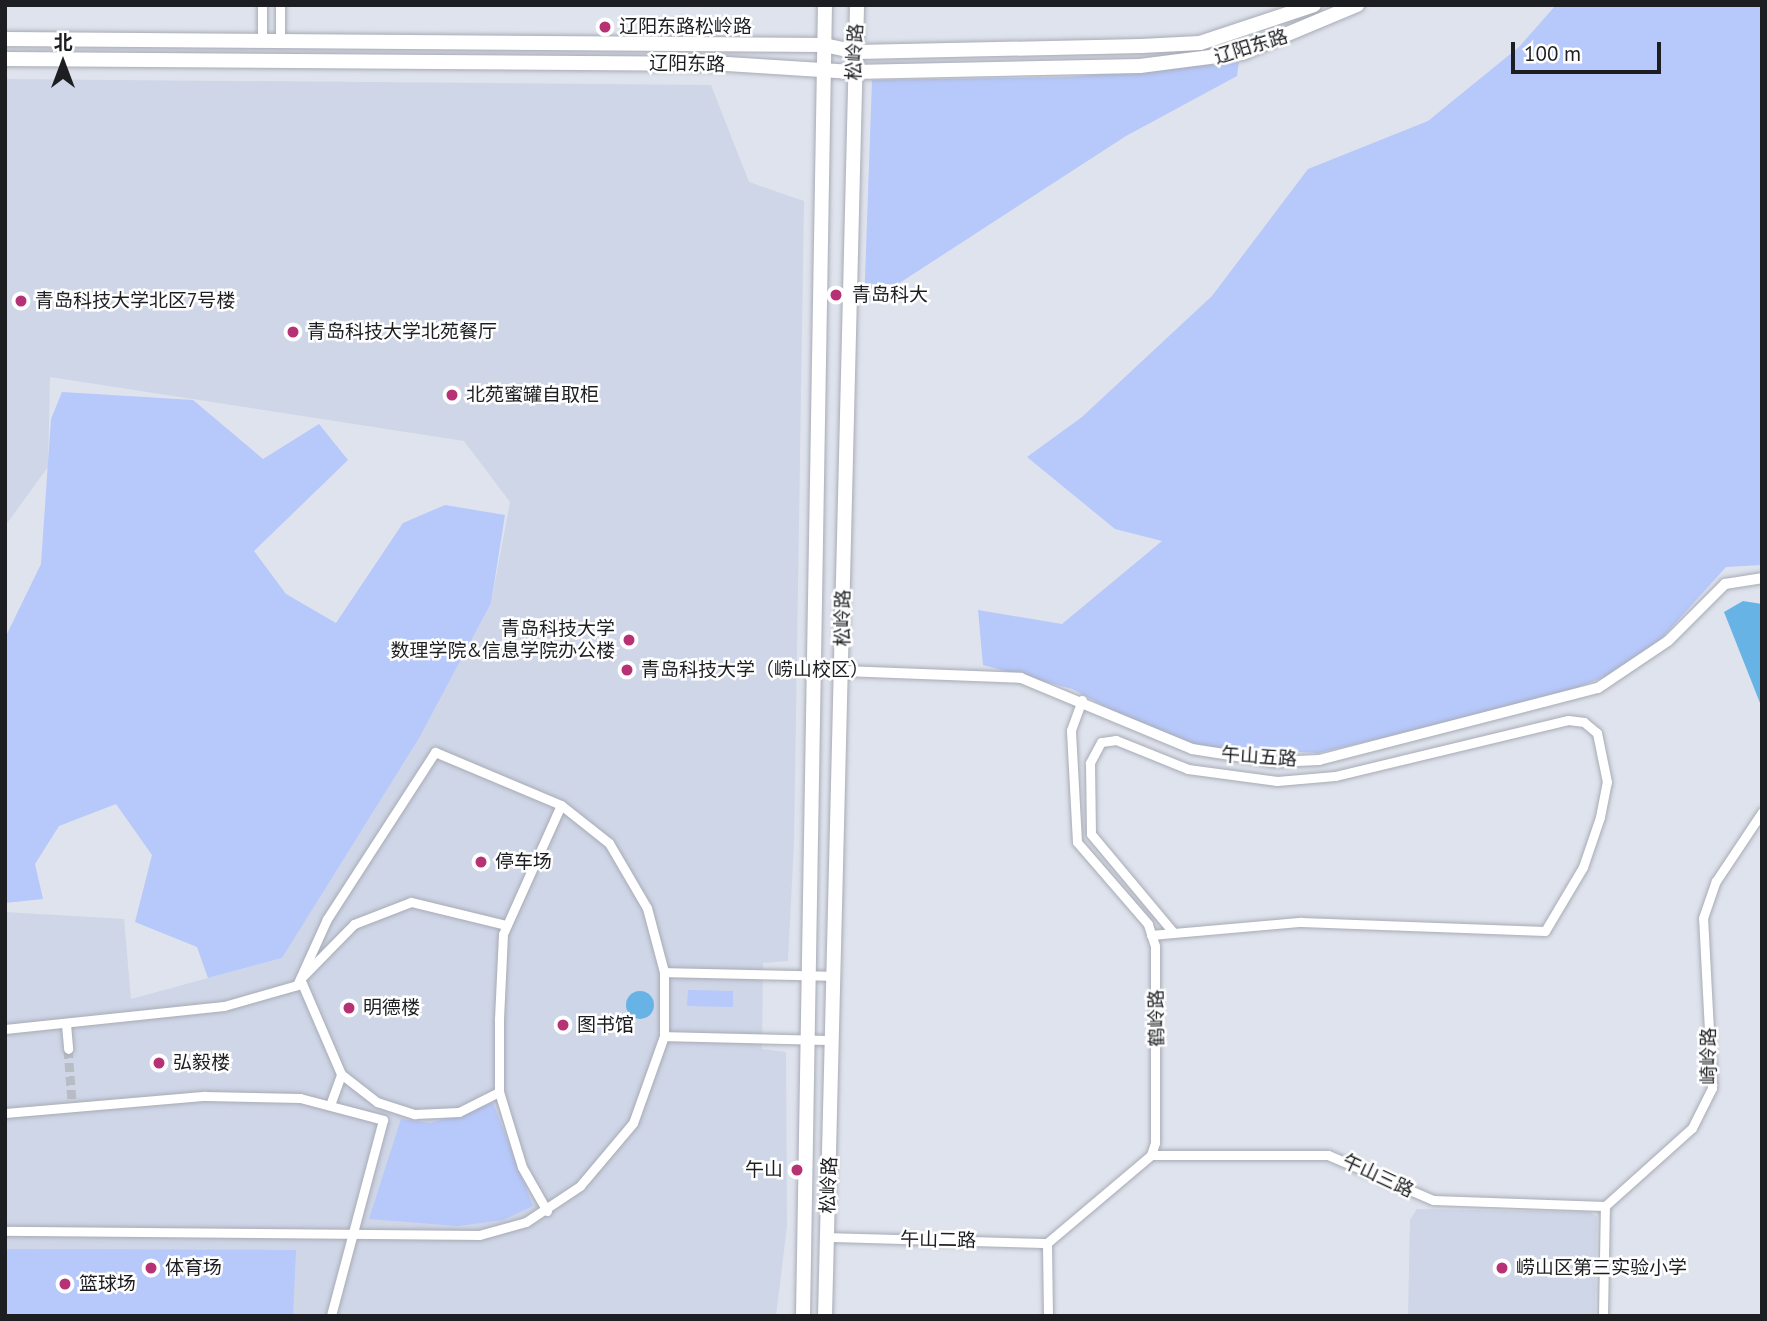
<!DOCTYPE html>
<html>
<head>
<meta charset="utf-8">
<style>
	body { margin:0 }
	#map { position:relative; width:1767px; height:1321px; overflow:hidden; background:#dfe3ed; font-family:"PT Sans","Noto Sans SC",sans-serif }
	div>[style] { position:absolute }
	.built>* { inset:0; background:#cfd6e7 }
	.green>* { inset:0; background:#b7c8fa }
	.water>* { inset:0; background:#67b3e5 }
	.round { border-radius:50% }
	.minor-tunnel>* { height:9px; margin-top:-4.5px; transform-origin:0; background:repeating-linear-gradient(90deg,#b8bcc4 0 9px,transparent 0 13.5px) }
	.roads { filter:drop-shadow(0 0 2px #a7abb5) drop-shadow(0 0 2px #a7abb5) }
	.minor>* { height:9px; margin:-4.5px; padding:0 4.5px; transform-origin:4.5px; border-radius:4.5px; background:#fff }
	.tertiary>* { height:10px; margin:-5px; padding:0 5px; transform-origin:5px; border-radius:5px; background:#fff }
	.primary>* { height:14px; margin:-7px; padding:0 7px; transform-origin:7px; border-radius:7px; background:#fff }
	.dots>* { width:19px; height:19px; translate:-50% -50%; box-sizing:border-box; border:4px solid #fff; border-radius:50% }
	span { translate:-50% -50%; white-space:nowrap; text-align:center; line-height:1.15; -webkit-text-stroke:5px #fff; paint-order:stroke }
	.poi-label { font-size:19px; color:#1d1e22 }
	.left { translate:0 -50%; text-align:left }
	.right { translate:-100% -50%; text-align:right }
	.street-label { font-size:19px; color:#1d1e22 }
	.frame { position:absolute; inset:0; border:7px solid #1d1e22; pointer-events:none }
	.north { position:absolute; left:28px; top:28px; width:70px; height:70px; -webkit-text-stroke:5px #fff; paint-order:stroke; rotate:0deg; font-size:19px; font-weight:700; line-height:28px; text-align:center; color:#1d1e22 }
	.north::after { content:''; display:block; margin:auto; width:24px; height:32px; background:#1d1e22; clip-path:polygon(50% 0,100% 100%,50% 72%,0 100%) }
	.scale { position:absolute; left:1511px; top:42px; width:150px; height:32px; box-sizing:border-box; border:4px solid #1d1e22; border-top:0; padding-left:9px; font-size:21px; line-height:24px; white-space:nowrap; color:#1d1e22; -webkit-text-stroke:5px #fff; paint-order:stroke }
</style>
</head>
<body>
<div id="map">
	<div class="built">
		<div style="clip-path:polygon(5px 79px,711px 85px,749px 182px,804px 201px,794px 842px,788px 961px,763px 963px,762px 1049px,786px 1052px,787px 1226px,776px 1316px,5px 1316px,5px 912px,124px 919px,131px 999px,282px 958px,491px 603px,510px 502px,464px 441px,50px 377px,48px 467px,5px 526px)"></div>
		<div style="clip-path:polygon(1417px 1209px,1590px 1212px,1597px 1217px,1595px 1316px,1408px 1316px,1410px 1220px)"></div>
	</div>
	<div class="green">
		<div style="clip-path:polygon(1556px 5px,1762px 5px,1762px 565px,1726px 567px,1661px 639px,1607px 676px,1551px 698px,1318px 753px,1208px 748px,1153px 732px,1072px 689px,983px 665px,978px 610px,1062px 624px,1162px 541px,1115px 529px,1027px 457px,1082px 417px,1212px 296px,1308px 169px,1428px 121px,1519px 47px)"></div>
		<div style="clip-path:polygon(1239px 62px,1237px 76px,1126px 136px,864px 306px,872px 80px,1069px 77px)"></div>
		<div style="clip-path:polygon(62px 392px,193px 400px,263px 459px,319px 424px,348px 460px,254px 551px,286px 594px,336px 623px,403px 523px,445px 505px,505px 515px,491px 603px,419px 738px,282px 958px,208px 978px,197px 947px,135px 922px,152px 855px,116px 804px,59px 826px,35px 864px,43px 899px,5px 903px,5px 638px,41px 564px,51px 419px)"></div>
		<div style="clip-path:polygon(688px 990px,733px 991px,733px 1007px,687px 1006px)"></div>
		<div style="clip-path:polygon(493px 1103px,533px 1206px,503px 1220px,458px 1226px,369px 1219px,401px 1119px,431px 1123px)"></div>
		<div style="clip-path:polygon(5px 1249px,296px 1250px,293px 1316px,5px 1316px)"></div>
	</div>
	<div class="water">
		<div style="clip-path:polygon(1743px 601px,1762px 604px,1762px 708px,1724px 612px)"></div>
		<div class="round" style="left:626px;top:991px;width:28px;height:28px"></div>
	</div>
	<div class="minor-tunnel">
		<div style="left:68px;top:1049px;width:52px;rotate:85.6deg"></div>
	</div>
	<div class="roads">
		<div class="minor">
			<div style="left:262px;top:41px;width:36px;rotate:-90deg"></div>
			<div style="left:280px;top:41px;width:36px;rotate:-90deg"></div>
			<div style="left:1151px;top:935px;width:151px;rotate:-5deg"></div>
			<div style="left:1301px;top:922px;width:244px;rotate:2.1deg"></div>
			<div style="left:1545px;top:931px;width:74px;rotate:-59.3deg"></div>
			<div style="left:1583px;top:867px;width:53px;rotate:-71.2deg"></div>
			<div style="left:1600px;top:817px;width:36px;rotate:-79deg"></div>
			<div style="left:1607px;top:782px;width:50px;rotate:-101.5deg"></div>
			<div style="left:1597px;top:733px;width:17px;rotate:-140deg"></div>
			<div style="left:1584px;top:722px;width:16px;rotate:-173deg"></div>
			<div style="left:1568px;top:720px;width:240px;rotate:166.5deg"></div>
			<div style="left:1335px;top:776px;width:58px;rotate:175.1deg"></div>
			<div style="left:1277px;top:781px;width:90px;rotate:-172.3deg"></div>
			<div style="left:1188px;top:769px;width:78px;rotate:-158.1deg"></div>
			<div style="left:1116px;top:740px;width:15px;rotate:172deg"></div>
			<div style="left:1101px;top:742px;width:24px;rotate:118deg"></div>
			<div style="left:1090px;top:763px;width:71px;rotate:89.2deg"></div>
			<div style="left:1091px;top:834px;width:126px;rotate:50.1deg"></div>
			<div style="left:664px;top:972px;width:171px;rotate:1.3deg"></div>
			<div style="left:66px;top:1024px;width:25px;rotate:85deg"></div>
			<div style="left:5px;top:1029px;width:220px;rotate:-6deg"></div>
			<div style="left:224px;top:1006px;width:76px;rotate:-16deg"></div>
			<div style="left:297px;top:985px;width:72px;rotate:-65.6deg"></div>
			<div style="left:327px;top:919px;width:199px;rotate:-57.1deg"></div>
			<div style="left:435px;top:752px;width:137px;rotate:22.8deg"></div>
			<div style="left:561px;top:805px;width:61px;rotate:38.4deg"></div>
			<div style="left:609px;top:843px;width:75px;rotate:59.7deg"></div>
			<div style="left:647px;top:908px;width:66px;rotate:75.1deg"></div>
			<div style="left:664px;top:972px;width:64px;rotate:90deg"></div>
			<div style="left:664px;top:1036px;width:92px;rotate:109.6deg"></div>
			<div style="left:633px;top:1123px;width:82px;rotate:130.1deg"></div>
			<div style="left:580px;top:1186px;width:65px;rotate:146.3deg"></div>
			<div style="left:526px;top:1222px;width:49px;rotate:164.5deg"></div>
			<div style="left:479px;top:1235px;width:474px;rotate:-179.5deg"></div>
			<div style="left:664px;top:1036px;width:169px;rotate:1.4deg"></div>
			<div style="left:341px;top:1074px;width:46px;rotate:37.9deg"></div>
			<div style="left:377px;top:1102px;width:40px;rotate:18deg"></div>
			<div style="left:415px;top:1114px;width:44px;rotate:-2.6deg"></div>
			<div style="left:459px;top:1112px;width:45px;rotate:-26.6deg"></div>
			<div style="left:330px;top:1105px;width:33px;rotate:-70deg"></div>
			<div style="left:341px;top:1074px;width:103px;rotate:-113.3deg"></div>
			<div style="left:300px;top:979px;width:77px;rotate:-45.5deg"></div>
			<div style="left:354px;top:924px;width:61px;rotate:-21.1deg"></div>
			<div style="left:411px;top:902px;width:98px;rotate:13.6deg"></div>
			<div style="left:5px;top:1113px;width:201px;rotate:-4.9deg"></div>
			<div style="left:205px;top:1096px;width:95px;rotate:1.2deg"></div>
			<div style="left:300px;top:1098px;width:86px;rotate:14.8deg"></div>
			<div style="left:383px;top:1120px;width:203px;rotate:104.9deg"></div>
			<div style="left:1151px;top:1155px;width:177px"></div>
			<div style="left:1328px;top:1155px;width:114px;rotate:23.2deg"></div>
			<div style="left:1433px;top:1200px;width:172px;rotate:2deg"></div>
			<div style="left:547px;top:1211px;width:51px;rotate:-119.6deg"></div>
			<div style="left:522px;top:1167px;width:78px;rotate:-107deg"></div>
			<div style="left:499px;top:1092px;width:73px;rotate:-90deg"></div>
			<div style="left:499px;top:1019px;width:85px;rotate:-87.3deg"></div>
			<div style="left:503px;top:934px;width:141px;rotate:-65.8deg"></div>
			<div style="left:828px;top:1237px;width:219px;rotate:1.6deg"></div>
			<div style="left:1048px;top:1316px;width:73px;rotate:-90.8deg"></div>
			<div style="left:1047px;top:1243px;width:136px;rotate:-40.2deg"></div>
			<div style="left:1151px;top:1155px;width:13px;rotate:-72deg"></div>
			<div style="left:1155px;top:1143px;width:197px;rotate:-90deg"></div>
			<div style="left:1155px;top:946px;width:23px;rotate:-108deg"></div>
			<div style="left:1148px;top:924px;width:108px;rotate:-130.9deg"></div>
			<div style="left:1077px;top:842px;width:112px;rotate:-93.1deg"></div>
			<div style="left:1071px;top:730px;width:32px;rotate:-70deg"></div>
			<div style="left:1603px;top:1316px;width:110px;rotate:-89deg"></div>
			<div style="left:1605px;top:1206px;width:117px;rotate:-41.9deg"></div>
			<div style="left:1692px;top:1128px;width:45px;rotate:-63.4deg"></div>
			<div style="left:1712px;top:1088px;width:170px;rotate:-93deg"></div>
			<div style="left:1703px;top:918px;width:39px;rotate:-71deg"></div>
			<div style="left:1716px;top:881px;width:83px;rotate:-56.3deg"></div>
		</div>
		<div class="tertiary">
			<div style="left:842px;top:671px;width:179px;rotate:2.2deg"></div>
			<div style="left:1021px;top:678px;width:185px;rotate:22.5deg"></div>
			<div style="left:1192px;top:749px;width:84px;rotate:8.9deg"></div>
			<div style="left:1275px;top:762px;width:44px;rotate:-2.6deg"></div>
			<div style="left:1319px;top:760px;width:288px;rotate:-14.5deg"></div>
			<div style="left:1598px;top:688px;width:84px;rotate:-33.9deg"></div>
			<div style="left:1668px;top:641px;width:81px;rotate:-45deg"></div>
			<div style="left:1725px;top:584px;width:37px;rotate:-9deg"></div>
		</div>
		<div class="primary">
			<div style="left:5px;top:39px;width:819px;rotate:0.42deg"></div>
			<div style="left:824px;top:45px;width:33px;rotate:12deg"></div>
			<div style="left:856px;top:52px;width:285px;rotate:-1.2deg"></div>
			<div style="left:1141px;top:46px;width:59px;rotate:-2.9deg"></div>
			<div style="left:1200px;top:43px;width:120px;rotate:-18.4deg"></div>
			<div style="left:5px;top:59px;width:722px;rotate:0.4deg"></div>
			<div style="left:727px;top:64px;width:126px;rotate:3.6deg"></div>
			<div style="left:853px;top:72px;width:287px;rotate:-1.2deg"></div>
			<div style="left:1140px;top:66px;width:103px;rotate:-7.3deg"></div>
			<div style="left:1242px;top:53px;width:125px;rotate:-22.7deg"></div>
			<div style="left:803px;top:1316px;width:1311px;rotate:-89.04deg"></div>
			<div style="left:825px;top:1316px;width:1311px;rotate:-88.6deg"></div>
		</div>
	</div>
	<div class="dots">
		<div style="left:605px;top:27px;background:#b73275"></div>
		<div style="left:836px;top:295px;background:#b73275"></div>
		<div style="left:21px;top:301px;background:#b73275"></div>
		<div style="left:293px;top:332px;background:#b73275"></div>
		<div style="left:452px;top:395px;background:#b73275"></div>
		<div style="left:629px;top:640px;background:#b73275"></div>
		<div style="left:627px;top:670px;background:#b73275"></div>
		<div style="left:481px;top:862px;background:#b73275"></div>
		<div style="left:349px;top:1008px;background:#b73275"></div>
		<div style="left:563px;top:1025px;background:#b73275"></div>
		<div style="left:159px;top:1063px;background:#b73275"></div>
		<div style="left:797px;top:1170px;background:#b73275"></div>
		<div style="left:151px;top:1268px;background:#b73275"></div>
		<div style="left:1502px;top:1268px;background:#b73275"></div>
		<div style="left:65px;top:1284px;background:#b73275"></div>
	</div>
	<div class="poi-label">
		<span class="left" style="left:619px;top:27px">辽阳东路松岭路</span>
		<span class="left" style="left:852px;top:295px">青岛科大</span>
		<span class="left" style="left:35px;top:301px">青岛科技大学北区7号楼</span>
		<span class="left" style="left:307px;top:332px">青岛科技大学北苑餐厅</span>
		<span class="left" style="left:466px;top:395px">北苑蜜罐自取柜</span>
		<span class="right" style="left:615px;top:640px">青岛科技大学<br>数理学院&amp;信息学院办公楼</span>
		<span class="left" style="left:641px;top:670px">青岛科技大学（崂山校区）</span>
		<span class="left" style="left:495px;top:862px">停车场</span>
		<span class="left" style="left:363px;top:1008px">明德楼</span>
		<span class="left" style="left:577px;top:1025px">图书馆</span>
		<span class="left" style="left:173px;top:1063px">弘毅楼</span>
		<span class="right" style="left:783px;top:1170px">午山</span>
		<span class="left" style="left:165px;top:1268px">体育场</span>
		<span class="left" style="left:1516px;top:1268px">崂山区第三实验小学</span>
		<span class="left" style="left:79px;top:1284px">篮球场</span>
	</div>
	<div class="street-label">
		<span style="left:1251px;top:47px;rotate:-17deg">辽阳东路</span>
		<span style="left:855px;top:52px;rotate:-87deg">松岭路</span>
		<span style="left:687px;top:64px;rotate:1deg">辽阳东路</span>
		<span style="left:843px;top:618px;rotate:-89deg">松岭路</span>
		<span style="left:1259px;top:757px;rotate:4deg">午山五路</span>
		<span style="left:1157px;top:1018px;rotate:-91deg">鹤岭路</span>
		<span style="left:1709px;top:1056px;rotate:-90deg">崎岭路</span>
		<span style="left:1378px;top:1176px;rotate:25deg">午山三路</span>
		<span style="left:829px;top:1185px;rotate:-88deg">松岭路</span>
		<span style="left:938px;top:1240px;rotate:1deg">午山二路</span>
	</div>
	<div class="frame"></div>
	<div class="north">北</div>
	<div class="scale">100 m</div>
</div>
</body>
</html>
